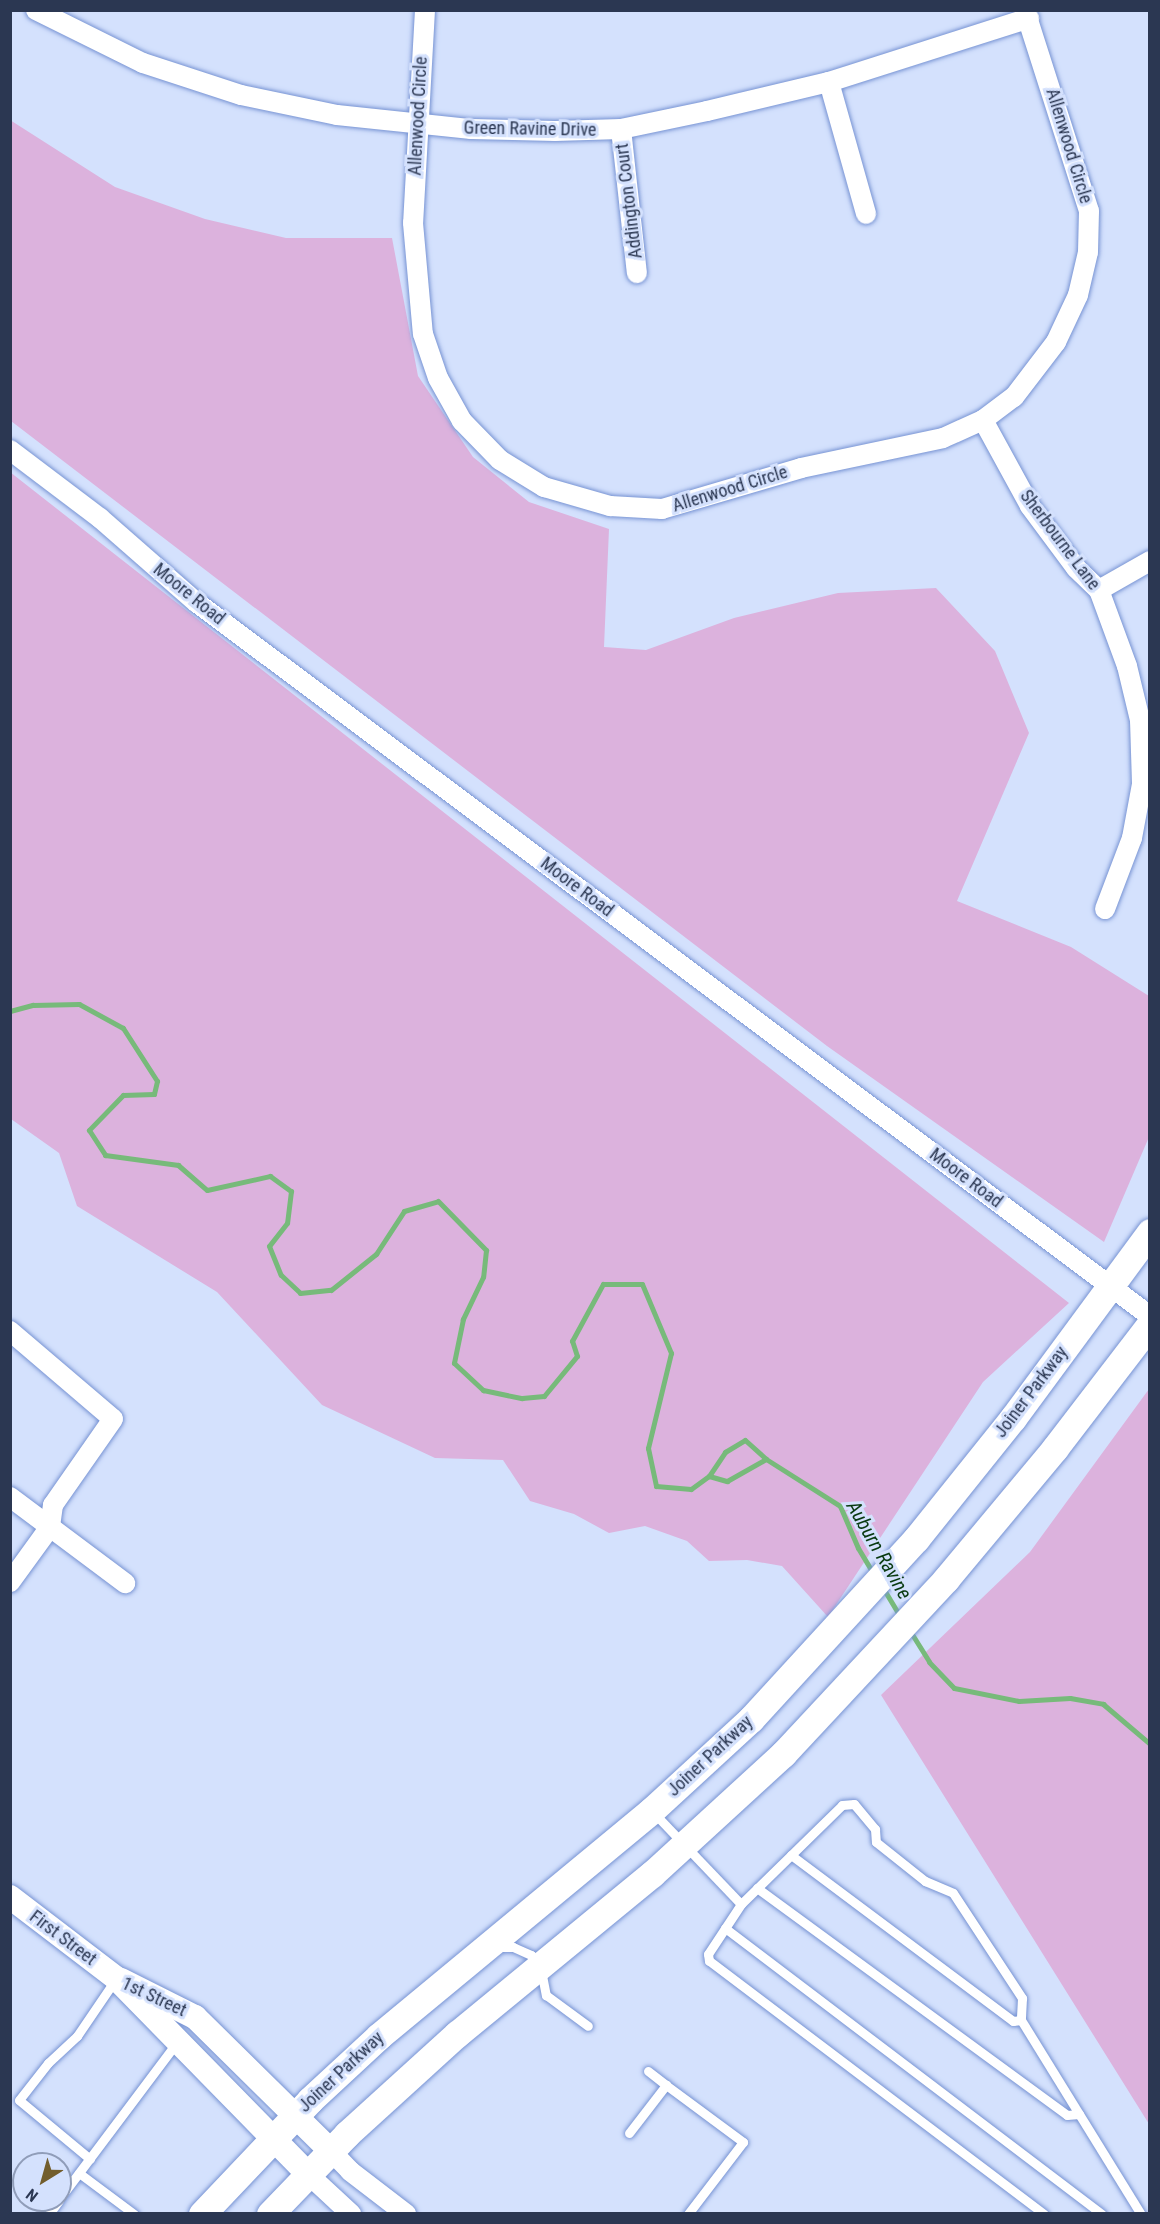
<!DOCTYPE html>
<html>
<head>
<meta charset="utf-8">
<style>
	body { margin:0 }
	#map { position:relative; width:1160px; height:2224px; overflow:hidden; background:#d4e1fd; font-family:"Roboto Condensed",sans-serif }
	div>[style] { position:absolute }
	.green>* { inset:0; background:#dcb2dd }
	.stream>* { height:5px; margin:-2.5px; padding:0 2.5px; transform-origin:2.5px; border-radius:2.5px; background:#77ba7a }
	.roads { filter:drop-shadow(0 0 2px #7793d3) drop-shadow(0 0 2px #7793d3) }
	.service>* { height:9px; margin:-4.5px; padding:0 4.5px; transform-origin:4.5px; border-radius:4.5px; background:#fff }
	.minor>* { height:20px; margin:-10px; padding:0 10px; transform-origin:10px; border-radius:10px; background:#fff }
	.tertiary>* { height:24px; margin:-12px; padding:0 12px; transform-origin:12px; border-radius:12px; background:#fff }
	.secondary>* { height:27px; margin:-13.5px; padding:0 13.5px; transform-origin:13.5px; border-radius:13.5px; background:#fff }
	span { translate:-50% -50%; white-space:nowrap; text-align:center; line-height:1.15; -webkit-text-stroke:6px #d4e1fd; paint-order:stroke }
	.street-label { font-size:18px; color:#2b3752 }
	.water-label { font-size:20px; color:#083a10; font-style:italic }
	.frame { position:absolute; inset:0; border:12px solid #2b3752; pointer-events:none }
	.north { position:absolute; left:12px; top:2152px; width:60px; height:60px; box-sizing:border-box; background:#d4e1fd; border:2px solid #909db9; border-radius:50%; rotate:217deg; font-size:16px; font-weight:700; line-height:24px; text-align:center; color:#2b3752 }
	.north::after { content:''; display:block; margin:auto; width:21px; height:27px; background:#725d2c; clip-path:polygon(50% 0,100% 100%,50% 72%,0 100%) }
</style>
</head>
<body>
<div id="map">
	<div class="green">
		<div style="clip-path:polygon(10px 120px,115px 187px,205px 219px,286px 238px,392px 238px,418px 376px,473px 457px,529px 502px,609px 529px,604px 647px,646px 650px,734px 618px,838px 593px,936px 588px,995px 651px,1029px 733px,957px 901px,1071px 947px,1149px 996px,1149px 1137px,1104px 1242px,827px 1046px,11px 421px)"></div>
		<div style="clip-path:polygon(10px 472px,1069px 1303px,983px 1382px,828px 1617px,782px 1566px,747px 1560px,709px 1561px,687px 1541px,645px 1526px,609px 1533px,574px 1514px,530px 1501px,503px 1460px,435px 1458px,322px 1405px,217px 1292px,77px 1206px,59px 1153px,11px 1119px)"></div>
		<div style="clip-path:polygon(1149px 1389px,1149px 2124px,881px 1695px,1030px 1552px)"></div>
	</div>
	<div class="stream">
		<div style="left:10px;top:1011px;width:24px;rotate:-15deg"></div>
		<div style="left:33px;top:1005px;width:46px;rotate:-1.2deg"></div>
		<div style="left:79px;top:1004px;width:50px;rotate:28.6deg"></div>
		<div style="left:123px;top:1028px;width:63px;rotate:57.3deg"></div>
		<div style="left:157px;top:1081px;width:13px;rotate:103deg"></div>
		<div style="left:154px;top:1094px;width:31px;rotate:178deg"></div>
		<div style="left:123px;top:1095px;width:49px;rotate:134.2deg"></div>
		<div style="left:89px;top:1130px;width:30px;rotate:57deg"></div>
		<div style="left:105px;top:1155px;width:74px;rotate:7.8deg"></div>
		<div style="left:178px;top:1165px;width:38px;rotate:41deg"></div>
		<div style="left:207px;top:1190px;width:65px;rotate:-12.5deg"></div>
		<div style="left:270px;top:1176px;width:26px;rotate:36deg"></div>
		<div style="left:291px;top:1191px;width:32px;rotate:97deg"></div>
		<div style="left:287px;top:1223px;width:29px;rotate:128deg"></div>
		<div style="left:269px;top:1246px;width:31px;rotate:68deg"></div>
		<div style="left:281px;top:1275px;width:26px;rotate:43deg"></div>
		<div style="left:300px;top:1293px;width:31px;rotate:-6deg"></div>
		<div style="left:331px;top:1290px;width:58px;rotate:-38.7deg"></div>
		<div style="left:376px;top:1254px;width:51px;rotate:-56.9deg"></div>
		<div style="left:404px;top:1211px;width:35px;rotate:-16deg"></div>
		<div style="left:438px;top:1201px;width:69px;rotate:45.6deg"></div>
		<div style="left:486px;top:1250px;width:27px;rotate:96deg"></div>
		<div style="left:483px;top:1277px;width:47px;rotate:115.5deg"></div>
		<div style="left:463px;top:1319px;width:45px;rotate:101.6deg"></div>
		<div style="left:454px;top:1363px;width:40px;rotate:43deg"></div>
		<div style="left:483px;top:1390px;width:40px;rotate:12deg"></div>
		<div style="left:522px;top:1398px;width:22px;rotate:-5deg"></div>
		<div style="left:544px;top:1396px;width:52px;rotate:-50.5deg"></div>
		<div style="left:577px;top:1356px;width:16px;rotate:-108deg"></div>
		<div style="left:572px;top:1341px;width:65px;rotate:-61.5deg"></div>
		<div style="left:603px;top:1284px;width:39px"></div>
		<div style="left:642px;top:1284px;width:75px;rotate:67.2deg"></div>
		<div style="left:671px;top:1353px;width:98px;rotate:103.6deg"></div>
		<div style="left:648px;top:1448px;width:39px;rotate:78deg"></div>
		<div style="left:656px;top:1486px;width:35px;rotate:5deg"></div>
		<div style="left:691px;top:1489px;width:22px;rotate:-36deg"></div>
		<div style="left:709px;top:1476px;width:19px;rotate:16deg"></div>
		<div style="left:727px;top:1481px;width:45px;rotate:-29.4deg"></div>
		<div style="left:766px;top:1459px;width:88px;rotate:32.4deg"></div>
		<div style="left:840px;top:1506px;width:46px;rotate:66.8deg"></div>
		<div style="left:858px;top:1548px;width:29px;rotate:59deg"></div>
		<div style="left:709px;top:1476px;width:29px;rotate:-56deg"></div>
		<div style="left:725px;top:1452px;width:23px;rotate:-31deg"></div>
		<div style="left:745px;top:1440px;width:28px;rotate:42deg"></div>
		<div style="left:883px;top:1588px;width:33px;rotate:59deg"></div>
		<div style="left:910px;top:1631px;width:36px;rotate:58deg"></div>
		<div style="left:929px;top:1662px;width:36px;rotate:46deg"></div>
		<div style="left:954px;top:1688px;width:66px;rotate:11.3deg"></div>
		<div style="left:1019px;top:1701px;width:51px;rotate:-3.4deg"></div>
		<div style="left:1070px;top:1698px;width:34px;rotate:10deg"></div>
		<div style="left:1103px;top:1704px;width:62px;rotate:40.4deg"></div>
	</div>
	<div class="roads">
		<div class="service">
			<div style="left:653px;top:1812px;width:127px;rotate:46.3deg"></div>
			<div style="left:791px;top:1855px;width:277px;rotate:36.8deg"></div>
			<div style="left:1013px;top:2021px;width:8px;rotate:-7deg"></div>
			<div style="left:757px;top:1888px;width:384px;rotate:36.2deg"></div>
			<div style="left:1067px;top:2115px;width:12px;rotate:-5deg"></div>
			<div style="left:725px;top:1928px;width:473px;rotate:37.2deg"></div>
			<div style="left:496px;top:1947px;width:17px"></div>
			<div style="left:513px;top:1947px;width:20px;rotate:24deg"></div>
			<div style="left:531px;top:1955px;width:13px;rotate:48deg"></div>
			<div style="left:540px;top:1965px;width:31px;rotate:79deg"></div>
			<div style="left:546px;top:1995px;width:52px;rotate:36.4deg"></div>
			<div style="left:648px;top:2071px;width:23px;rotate:38deg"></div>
			<div style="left:629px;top:2133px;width:61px;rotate:-52.4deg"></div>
			<div style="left:666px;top:2085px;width:96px;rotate:36.5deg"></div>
			<div style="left:743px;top:2142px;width:91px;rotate:127.4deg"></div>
			<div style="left:90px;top:2159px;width:92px;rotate:-140.3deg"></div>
			<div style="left:19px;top:2100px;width:47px;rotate:-51.9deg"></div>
			<div style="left:48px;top:2063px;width:40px;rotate:-43deg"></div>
			<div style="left:77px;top:2036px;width:68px;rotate:-55.8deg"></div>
			<div style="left:79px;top:2173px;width:69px;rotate:36.7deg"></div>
			<div style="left:60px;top:2198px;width:195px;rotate:-53.1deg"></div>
			<div style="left:49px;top:2214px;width:17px;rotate:-54deg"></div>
			<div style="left:1044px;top:2214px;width:420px;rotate:-142.9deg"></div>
			<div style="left:709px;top:1961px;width:7px;rotate:-98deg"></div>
			<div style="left:708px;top:1954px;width:60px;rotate:-56.6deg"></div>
			<div style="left:741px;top:1904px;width:141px;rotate:-44.4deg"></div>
			<div style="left:842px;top:1805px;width:12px;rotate:-5deg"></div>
			<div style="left:854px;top:1804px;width:33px;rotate:50deg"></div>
			<div style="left:875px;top:1829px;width:13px;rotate:86deg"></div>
			<div style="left:876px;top:1842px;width:63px;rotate:38.5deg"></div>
			<div style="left:925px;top:1881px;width:30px;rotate:23deg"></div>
			<div style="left:953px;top:1893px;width:126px;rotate:56.7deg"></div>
			<div style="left:1022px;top:1998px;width:22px;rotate:93deg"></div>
			<div style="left:1021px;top:2020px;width:228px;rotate:58.3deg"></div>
		</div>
		<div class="minor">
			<div style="left:36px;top:10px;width:119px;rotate:26.4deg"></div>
			<div style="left:143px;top:63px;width:103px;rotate:18.1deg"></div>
			<div style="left:241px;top:95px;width:98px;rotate:11.8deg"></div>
			<div style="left:337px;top:115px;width:135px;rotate:6deg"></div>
			<div style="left:471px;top:129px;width:84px;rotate:1.4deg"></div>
			<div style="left:555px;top:131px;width:66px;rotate:-1.7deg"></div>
			<div style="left:621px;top:129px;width:88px;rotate:-11.8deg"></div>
			<div style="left:707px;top:111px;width:125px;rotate:-13.4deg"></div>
			<div style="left:829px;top:82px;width:210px;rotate:-17.7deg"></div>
			<div style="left:425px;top:10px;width:213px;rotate:93.2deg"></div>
			<div style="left:413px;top:223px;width:111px;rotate:84.9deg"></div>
			<div style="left:423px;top:334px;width:46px;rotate:71.2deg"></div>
			<div style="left:438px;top:378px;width:49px;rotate:60.8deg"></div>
			<div style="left:462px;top:421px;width:54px;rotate:45.7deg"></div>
			<div style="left:500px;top:460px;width:52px;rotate:31.5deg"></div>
			<div style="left:544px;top:487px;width:69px;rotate:16.1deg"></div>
			<div style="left:610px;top:506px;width:52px;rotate:3.3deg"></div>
			<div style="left:662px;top:509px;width:145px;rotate:-16.4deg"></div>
			<div style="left:801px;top:468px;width:145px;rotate:-11.9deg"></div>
			<div style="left:943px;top:438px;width:44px;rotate:-24.2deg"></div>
			<div style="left:983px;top:420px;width:39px;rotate:-37deg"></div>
			<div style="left:1014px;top:397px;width:69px;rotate:-52.6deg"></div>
			<div style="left:1056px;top:342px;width:52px;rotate:-64.9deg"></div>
			<div style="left:1078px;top:295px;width:44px;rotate:-76.9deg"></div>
			<div style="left:1088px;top:252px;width:41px;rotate:-88.6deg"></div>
			<div style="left:1089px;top:211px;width:211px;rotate:-107.7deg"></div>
			<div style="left:829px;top:82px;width:137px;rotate:74.3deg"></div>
			<div style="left:621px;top:129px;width:145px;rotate:83.7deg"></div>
			<div style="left:983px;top:420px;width:98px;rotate:61.3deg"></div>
			<div style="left:1030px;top:506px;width:77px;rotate:53.4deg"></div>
			<div style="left:1076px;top:568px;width:32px;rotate:44deg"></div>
			<div style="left:1099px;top:590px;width:81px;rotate:69.8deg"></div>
			<div style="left:1127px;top:666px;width:56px;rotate:76.5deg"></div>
			<div style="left:1140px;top:720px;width:64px;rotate:88.2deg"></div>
			<div style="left:1142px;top:784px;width:55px;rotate:100.5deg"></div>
			<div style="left:1132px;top:838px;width:76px;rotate:110.8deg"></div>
			<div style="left:10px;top:450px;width:113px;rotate:37.1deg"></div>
			<div style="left:100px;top:518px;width:128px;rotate:41.2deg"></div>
			<div style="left:196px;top:602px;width:1192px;rotate:36.81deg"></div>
			<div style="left:1099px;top:590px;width:59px;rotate:-29.6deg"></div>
			<div style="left:10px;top:1331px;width:135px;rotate:40.5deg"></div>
			<div style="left:113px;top:1419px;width:105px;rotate:124.9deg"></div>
			<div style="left:53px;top:1505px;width:22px;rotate:98deg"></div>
			<div style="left:50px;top:1527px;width:68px;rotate:126deg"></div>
			<div style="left:10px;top:1497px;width:144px;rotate:36.8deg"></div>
			<div style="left:331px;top:2151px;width:28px;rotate:46deg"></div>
			<div style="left:350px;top:2171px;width:71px;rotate:37.5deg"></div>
			<div style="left:308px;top:2174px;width:59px;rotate:42.9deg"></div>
		</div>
		<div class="tertiary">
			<div style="left:10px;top:1897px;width:133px;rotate:37.4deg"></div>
			<div style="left:116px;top:1978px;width:274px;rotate:45.6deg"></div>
			<div style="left:121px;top:1980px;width:83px;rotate:26.6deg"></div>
			<div style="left:195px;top:2017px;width:191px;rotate:44.6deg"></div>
		</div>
		<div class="secondary">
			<div style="left:202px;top:2214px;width:157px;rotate:-46.5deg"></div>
			<div style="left:310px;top:2100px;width:94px;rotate:-42.8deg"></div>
			<div style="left:379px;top:2036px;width:354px;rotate:-39.6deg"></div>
			<div style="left:652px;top:1810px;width:134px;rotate:-42.6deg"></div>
			<div style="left:751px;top:1719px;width:244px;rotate:-47.5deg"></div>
			<div style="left:916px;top:1539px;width:155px;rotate:-51.3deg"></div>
			<div style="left:1013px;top:1418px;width:231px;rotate:-53.6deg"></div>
			<div style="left:270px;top:2214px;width:111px;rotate:-46.1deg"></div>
			<div style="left:347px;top:2134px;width:149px;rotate:-42.3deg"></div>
			<div style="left:457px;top:2034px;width:252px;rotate:-39.4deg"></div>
			<div style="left:652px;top:1874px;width:178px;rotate:-42.5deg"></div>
			<div style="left:783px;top:1754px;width:239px;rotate:-47deg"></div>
			<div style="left:946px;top:1579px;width:170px;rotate:-50.2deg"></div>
			<div style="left:1055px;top:1448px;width:156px;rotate:-52.5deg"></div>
		</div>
	</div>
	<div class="street-label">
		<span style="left:418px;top:116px;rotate:-87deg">Allenwood Circle</span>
		<span style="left:530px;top:129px;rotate:1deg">Green Ravine Drive</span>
		<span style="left:1069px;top:146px;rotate:73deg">Allenwood Circle</span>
		<span style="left:629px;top:201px;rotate:-97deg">Addington Court</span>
		<span style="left:730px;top:489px;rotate:-17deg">Allenwood Circle</span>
		<span style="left:1060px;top:540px;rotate:53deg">Sherbourne Lane</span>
		<span style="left:189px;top:594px;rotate:39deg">Moore Road</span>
		<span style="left:577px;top:887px;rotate:37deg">Moore Road</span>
		<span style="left:966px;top:1178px;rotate:37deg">Moore Road</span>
		<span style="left:1031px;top:1392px;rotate:-53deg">Joiner Parkway</span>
		<span style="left:710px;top:1756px;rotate:-43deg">Joiner Parkway</span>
		<span style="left:63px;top:1938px;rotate:37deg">First Street</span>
		<span style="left:154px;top:1997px;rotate:25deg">1st Street</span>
		<span style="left:341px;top:2072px;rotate:-43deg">Joiner Parkway</span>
	</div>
	<div class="water-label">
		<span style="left:879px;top:1550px;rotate:60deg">Auburn Ravine</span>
	</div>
	<div class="frame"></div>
	<div class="north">N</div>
</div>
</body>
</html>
